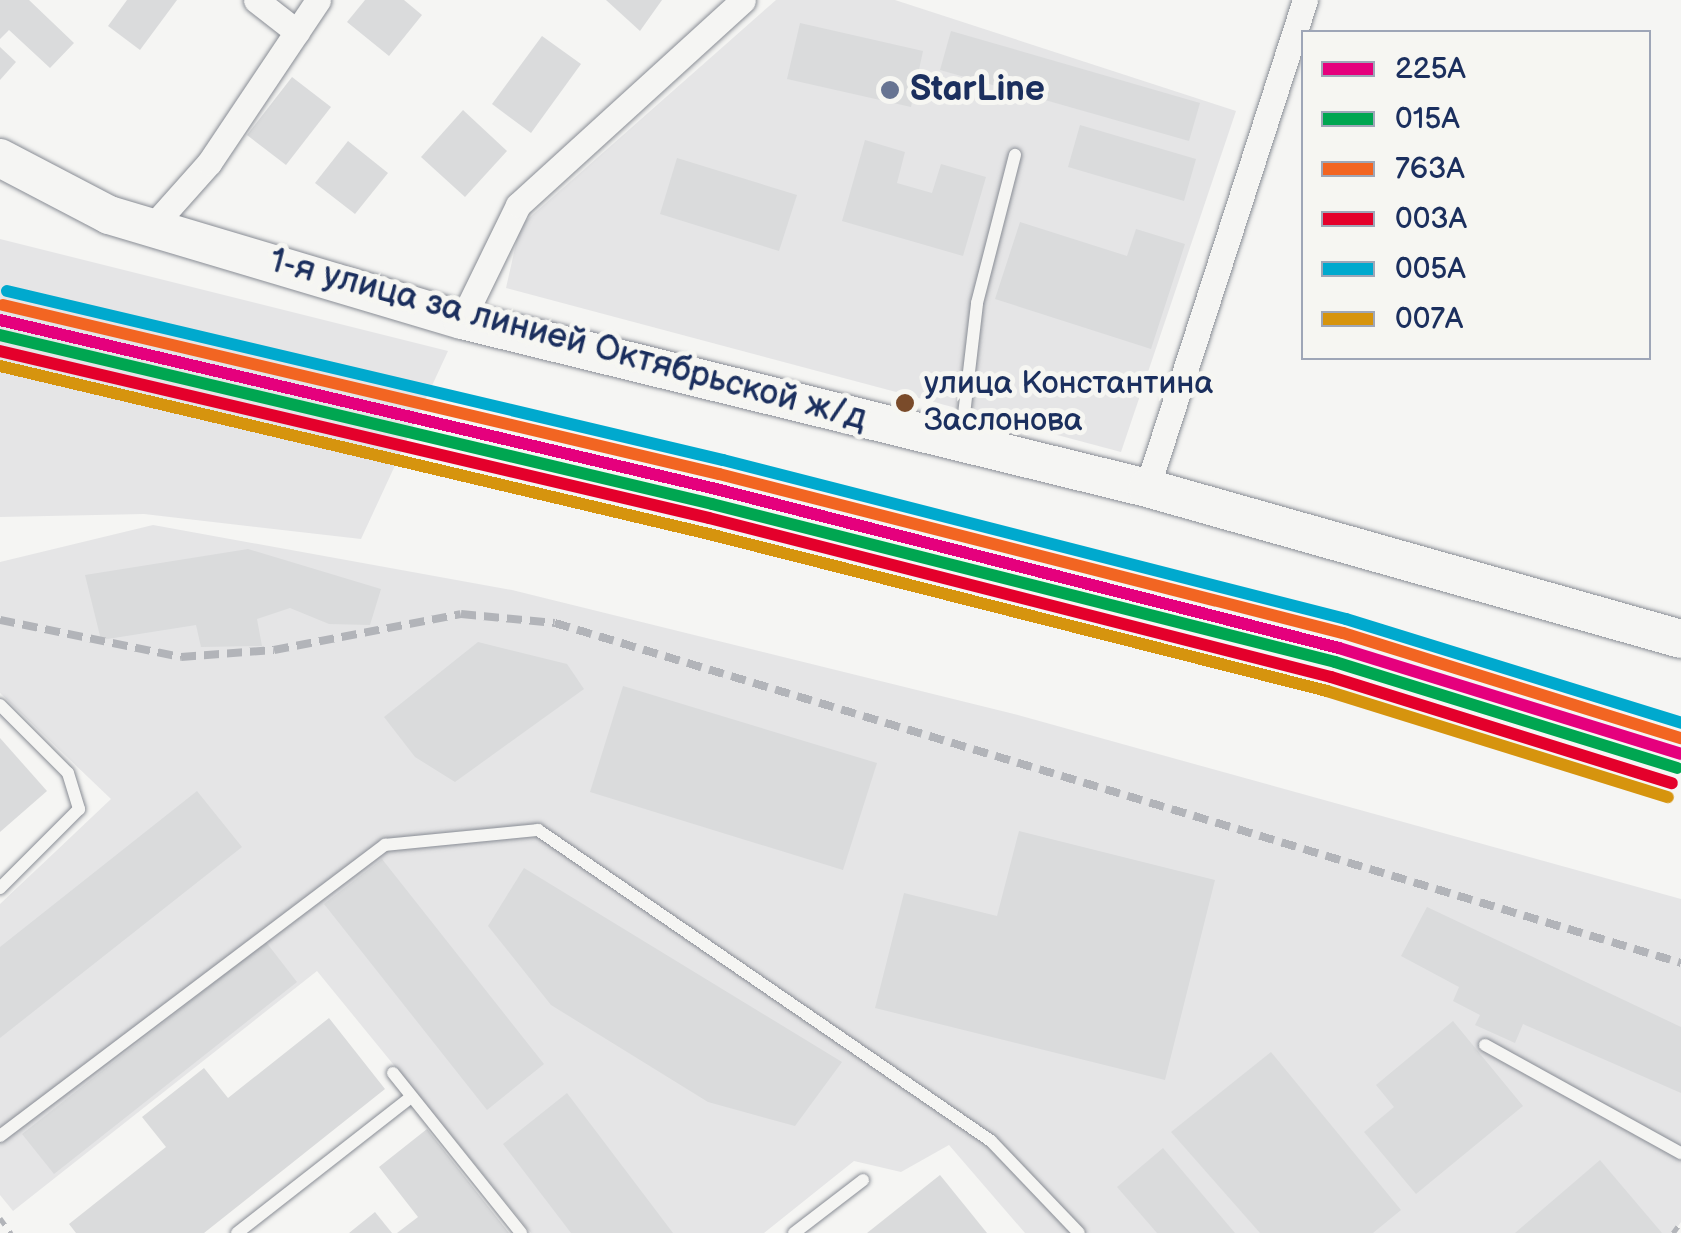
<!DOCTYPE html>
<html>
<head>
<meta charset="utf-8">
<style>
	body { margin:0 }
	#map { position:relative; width:1681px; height:1233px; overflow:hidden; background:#f5f5f3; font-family:"Balsamiq Sans",sans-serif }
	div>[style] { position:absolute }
	.built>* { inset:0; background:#e5e5e6 }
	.building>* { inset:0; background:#dadbdc }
	.path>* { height:5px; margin-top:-2.5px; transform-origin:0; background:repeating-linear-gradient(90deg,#b2b4b9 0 8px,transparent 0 16px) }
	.roads { filter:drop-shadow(0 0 2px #898d95) drop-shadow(0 0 2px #898d95) }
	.service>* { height:12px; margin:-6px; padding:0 6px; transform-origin:6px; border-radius:6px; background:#f5f5f3 }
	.minor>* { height:25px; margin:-12.5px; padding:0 12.5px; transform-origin:12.5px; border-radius:12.5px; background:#f5f5f3 }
	.secondary>* { height:38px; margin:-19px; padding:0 19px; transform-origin:19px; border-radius:19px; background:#f5f5f3 }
	.rail>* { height:8px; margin-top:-4px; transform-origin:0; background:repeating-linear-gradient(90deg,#b2b4b9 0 15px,transparent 0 23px) }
	.rail-1>* { height:12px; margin:-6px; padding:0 6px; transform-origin:6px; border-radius:6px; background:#e5007d }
	.rail-2>* { height:12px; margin:-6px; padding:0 6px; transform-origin:6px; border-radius:6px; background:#00a651 }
	.rail-3>* { height:12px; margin:-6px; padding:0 6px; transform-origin:6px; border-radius:6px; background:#f26522 }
	.rail-4>* { height:12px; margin:-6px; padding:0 6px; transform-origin:6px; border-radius:6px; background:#e4002b }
	.rail-5>* { height:12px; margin:-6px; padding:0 6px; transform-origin:6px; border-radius:6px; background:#00a9ce }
	.rail-6>* { height:12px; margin:-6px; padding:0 6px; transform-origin:6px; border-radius:6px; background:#d6940e }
	.dots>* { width:28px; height:28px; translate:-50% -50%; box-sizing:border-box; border:5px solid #f6f6f2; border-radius:50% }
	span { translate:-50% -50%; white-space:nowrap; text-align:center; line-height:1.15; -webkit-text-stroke:10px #f6f6f2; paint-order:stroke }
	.bus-label { font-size:32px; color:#1b2f5e }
	.left { translate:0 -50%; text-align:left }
	.poi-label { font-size:35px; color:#1b2f5e; font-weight:700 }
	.street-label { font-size:35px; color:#1b2f5e }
	.legend { position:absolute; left:1301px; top:30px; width:350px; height:330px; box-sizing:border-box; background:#f6f6f2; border:2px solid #9ea6b7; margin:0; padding:12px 18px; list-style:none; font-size:30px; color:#1b2f5e }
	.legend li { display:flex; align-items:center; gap:20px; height:50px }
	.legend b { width:50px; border:2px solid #9ea6b7 }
</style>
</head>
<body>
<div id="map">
	<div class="built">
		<div style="clip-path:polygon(776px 0,895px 0,1236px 111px,1121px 452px,506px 288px,520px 226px)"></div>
		<div style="clip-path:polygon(0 239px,448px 351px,361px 539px,144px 514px,0 517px)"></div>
		<div style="clip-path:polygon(153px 525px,512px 590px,1014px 714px,1681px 899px,1681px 1222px,1673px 1233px,1025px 1233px,949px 1145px,901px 1172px,854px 1161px,764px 1233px,531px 1233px,317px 971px,13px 1211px,0 1195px,0 904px,111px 799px,0 693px,0 562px)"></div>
	</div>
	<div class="building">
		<div style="clip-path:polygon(0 0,29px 0,74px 43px,50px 68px,9px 30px,0 39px)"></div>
		<div style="clip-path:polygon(127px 0,177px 0,140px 50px,108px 26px)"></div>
		<div style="clip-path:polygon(365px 0,404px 0,422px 15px,389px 56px,347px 22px)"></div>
		<div style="clip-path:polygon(606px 0,662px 0,640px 31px)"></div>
		<div style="clip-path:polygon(800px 23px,923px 51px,911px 107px,787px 79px)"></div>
		<div style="clip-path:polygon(951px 31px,1200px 103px,1189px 141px,940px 70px)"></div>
		<div style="clip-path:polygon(542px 36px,581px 64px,531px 133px,492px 104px)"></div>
		<div style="clip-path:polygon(0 47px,16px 62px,0 80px)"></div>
		<div style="clip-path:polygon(292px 77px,331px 107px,286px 165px,247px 135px)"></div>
		<div style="clip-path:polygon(463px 110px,507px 151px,465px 197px,421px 157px)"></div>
		<div style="clip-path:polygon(1080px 125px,1196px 159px,1184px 201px,1068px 167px)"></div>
		<div style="clip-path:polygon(865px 140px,905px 152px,897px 183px,932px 193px,941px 164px,986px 177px,963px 256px,842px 221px)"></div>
		<div style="clip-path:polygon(348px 141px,388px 173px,355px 214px,315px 183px)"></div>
		<div style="clip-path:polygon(677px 158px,797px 195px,779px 251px,660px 214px)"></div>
		<div style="clip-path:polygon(1020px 222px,1127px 256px,1136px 229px,1185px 244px,1151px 349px,995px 299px)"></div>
		<div style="clip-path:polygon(248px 549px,381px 589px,370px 625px,329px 624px,290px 608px,257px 619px,262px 646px,201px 647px,196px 625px,101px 640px,85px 575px)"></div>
		<div style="clip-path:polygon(478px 642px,567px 664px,584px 689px,455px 782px,415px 757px,384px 717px)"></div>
		<div style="clip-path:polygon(623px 686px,877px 763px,843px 870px,590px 792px)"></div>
		<div style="clip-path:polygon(0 738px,47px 791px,0 832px)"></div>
		<div style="clip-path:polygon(197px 791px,242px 847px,0 1038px,0 947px)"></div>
		<div style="clip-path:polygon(1019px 831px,1215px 880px,1165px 1080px,875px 1008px,904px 893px,997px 916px)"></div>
		<div style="clip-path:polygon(382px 859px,544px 1064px,487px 1110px,324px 904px)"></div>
		<div style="clip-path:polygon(524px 868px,842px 1062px,795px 1126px,708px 1102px,551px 1005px,488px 926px)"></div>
		<div style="clip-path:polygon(1427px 907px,1681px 1027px,1681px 1093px,1523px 1024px,1515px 1043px,1475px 1025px,1480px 1015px,1453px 1001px,1459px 987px,1401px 956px)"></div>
		<div style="clip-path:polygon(266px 942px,297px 982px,54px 1174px,22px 1134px)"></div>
		<div style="clip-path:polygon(329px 1018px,385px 1089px,204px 1233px,76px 1233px,69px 1224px,166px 1147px,142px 1117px,204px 1068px,228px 1098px)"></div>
		<div style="clip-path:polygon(1453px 1021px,1523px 1106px,1416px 1194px,1364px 1132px,1394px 1107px,1376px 1085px)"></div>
		<div style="clip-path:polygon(1271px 1052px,1401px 1210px,1373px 1233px,1260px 1233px,1171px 1132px)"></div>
		<div style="clip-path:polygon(567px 1093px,673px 1233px,571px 1233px,503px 1144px)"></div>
		<div style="clip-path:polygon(427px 1129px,509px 1233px,397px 1233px,418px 1217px,379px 1167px)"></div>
		<div style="clip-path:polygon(1163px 1148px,1235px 1233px,1157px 1233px,1117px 1187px)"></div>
		<div style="clip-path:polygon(1600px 1160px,1662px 1233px,1515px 1233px)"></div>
		<div style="clip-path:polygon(940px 1175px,987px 1233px,867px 1233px)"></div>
		<div style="clip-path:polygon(375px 1212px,392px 1233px,349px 1233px)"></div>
	</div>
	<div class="path">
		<div style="left:0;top:1218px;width:19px;rotate:54deg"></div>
		<div style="left:1673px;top:1233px;width:14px;rotate:-54deg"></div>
	</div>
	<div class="roads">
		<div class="service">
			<div style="left:961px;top:440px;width:138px;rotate:-83.3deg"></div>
			<div style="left:977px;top:303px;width:153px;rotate:-75.6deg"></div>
			<div style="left:0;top:705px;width:96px;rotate:45deg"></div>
			<div style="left:68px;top:773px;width:38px;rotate:73deg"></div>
			<div style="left:79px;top:809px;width:112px;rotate:135deg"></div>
			<div style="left:1485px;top:1045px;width:224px;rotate:28.9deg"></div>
			<div style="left:393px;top:1073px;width:205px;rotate:51.3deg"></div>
			<div style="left:0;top:1136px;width:483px;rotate:-37.1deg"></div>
			<div style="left:385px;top:845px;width:154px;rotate:-5.6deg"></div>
			<div style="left:538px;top:830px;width:549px;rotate:34.47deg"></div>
			<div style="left:991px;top:1141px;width:127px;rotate:46.3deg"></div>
			<div style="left:237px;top:1233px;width:219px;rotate:-38deg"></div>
			<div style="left:794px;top:1233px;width:87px;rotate:-37.5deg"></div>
		</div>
		<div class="minor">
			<div style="left:256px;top:0;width:52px;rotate:38deg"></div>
			<div style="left:151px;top:228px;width:87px;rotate:-48.3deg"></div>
			<div style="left:209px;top:163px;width:196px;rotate:-56.2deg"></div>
			<div style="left:462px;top:320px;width:128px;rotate:-64deg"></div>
			<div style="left:518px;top:205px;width:304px;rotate:-42.3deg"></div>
			<div style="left:1147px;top:488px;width:513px;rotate:-72.06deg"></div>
		</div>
		<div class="secondary">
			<div style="left:0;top:158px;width:123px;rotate:27.6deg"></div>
			<div style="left:109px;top:215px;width:368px;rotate:16.6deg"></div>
			<div style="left:462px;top:320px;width:705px;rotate:13.78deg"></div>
			<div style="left:1147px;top:488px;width:555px;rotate:15.79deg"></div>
		</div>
	</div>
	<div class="rail">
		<div style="left:0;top:620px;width:185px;rotate:11.6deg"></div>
		<div style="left:181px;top:657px;width:93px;rotate:-4.3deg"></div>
		<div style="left:274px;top:650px;width:190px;rotate:-10.9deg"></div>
		<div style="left:461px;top:614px;width:94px;rotate:5.5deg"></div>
		<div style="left:555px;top:623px;width:1176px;rotate:16.8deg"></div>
	</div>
	<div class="rail-1">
		<div style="left:0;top:320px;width:736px;rotate:13.28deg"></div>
		<div style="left:716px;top:489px;width:643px;rotate:14.32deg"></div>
		<div style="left:1339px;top:648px;width:358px;rotate:17.2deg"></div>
	</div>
	<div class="rail-2">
		<div style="left:0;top:335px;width:732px;rotate:13.35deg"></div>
		<div style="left:712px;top:504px;width:643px;rotate:14.23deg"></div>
		<div style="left:1335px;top:662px;width:358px;rotate:17.2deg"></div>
	</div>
	<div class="rail-3">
		<div style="left:3px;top:305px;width:736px;rotate:13.28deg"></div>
		<div style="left:719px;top:474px;width:644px;rotate:14.3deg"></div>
		<div style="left:1343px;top:633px;width:354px;rotate:17.3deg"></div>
	</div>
	<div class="rail-4">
		<div style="left:0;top:351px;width:728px;rotate:13.25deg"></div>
		<div style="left:709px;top:518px;width:642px;rotate:14.34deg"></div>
		<div style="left:1331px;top:677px;width:357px;rotate:17.3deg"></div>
	</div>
	<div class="rail-5">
		<div style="left:7px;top:291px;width:736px;rotate:13.28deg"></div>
		<div style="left:723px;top:460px;width:643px;rotate:14.32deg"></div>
		<div style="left:1346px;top:619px;width:351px;rotate:17.2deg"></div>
	</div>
	<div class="rail-6">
		<div style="left:0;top:366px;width:725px;rotate:13.33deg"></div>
		<div style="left:705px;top:533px;width:642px;rotate:14.25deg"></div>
		<div style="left:1327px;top:691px;width:357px;rotate:17.3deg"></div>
	</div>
	<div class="dots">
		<div style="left:890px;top:90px;background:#677492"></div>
		<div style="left:905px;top:403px;background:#7a4b2a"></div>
	</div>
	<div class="bus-label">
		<span class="left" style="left:924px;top:403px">улица Константина<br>Заслонова</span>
	</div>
	<div class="poi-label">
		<span class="left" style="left:910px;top:90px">StarLine</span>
	</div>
	<div class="street-label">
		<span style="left:568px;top:340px;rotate:15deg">1-я улица за линией Октябрьской ж/д</span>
	</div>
	<ul class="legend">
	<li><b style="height:12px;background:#e5007d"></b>225А</li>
	<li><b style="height:12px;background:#00a651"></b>015А</li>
	<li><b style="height:12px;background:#f26522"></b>763А</li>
	<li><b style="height:12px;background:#e4002b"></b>003А</li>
	<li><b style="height:12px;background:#00a9ce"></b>005А</li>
	<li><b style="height:12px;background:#d6940e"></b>007А</li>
	</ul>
</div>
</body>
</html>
